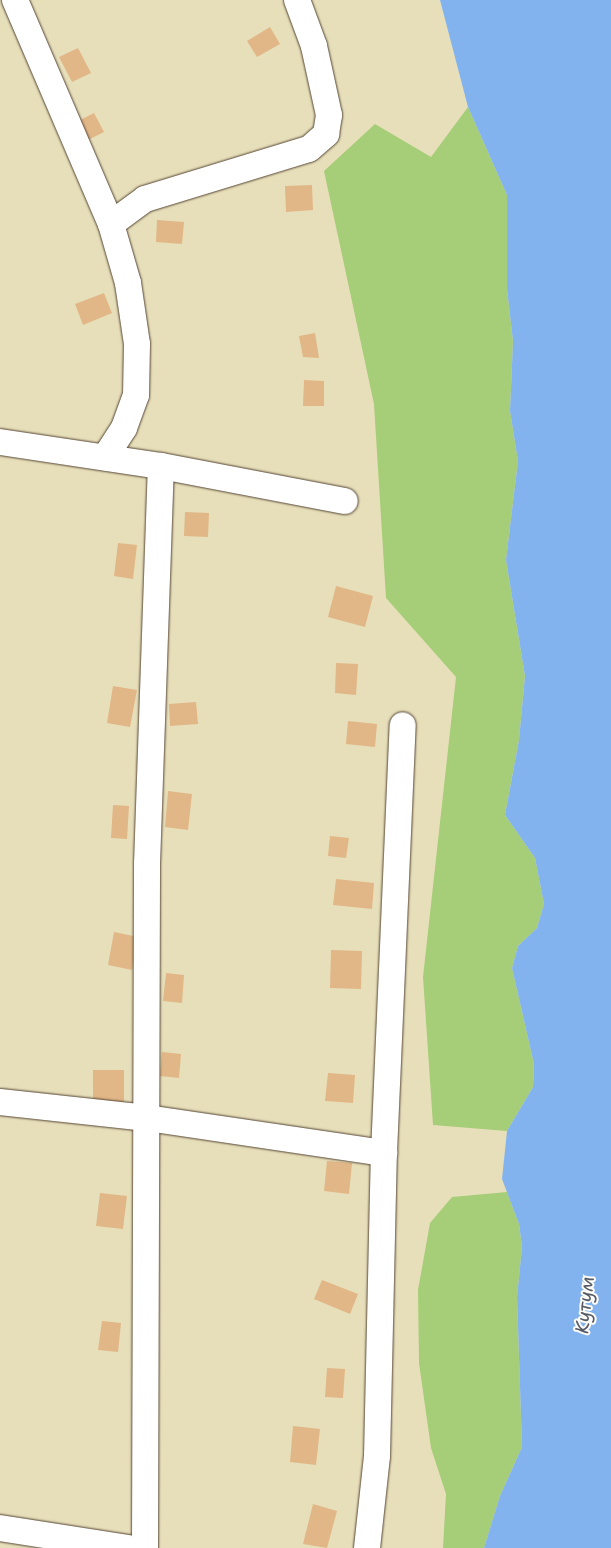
<!DOCTYPE html>
<html>
<head>
<meta charset="utf-8">
<style>
	body { margin:0 }
	#map { position:relative; width:611px; height:1548px; overflow:hidden; background:#e7dfba; font-family:"Shantell Sans",sans-serif }
	div>[style] { position:absolute }
	.green>* { inset:0; background:#a6cd78 }
	.water>* { inset:0; background:#83b3ee }
	.building>* { inset:0; background:#e1b787 }
	.roads { filter:drop-shadow(0 0 1px #554535) drop-shadow(0 0 1px #554535) }
	.minor>* { height:26px; margin:-13px; padding:0 13px; transform-origin:13px; border-radius:13px; background:#fff }
	span { translate:-50% -50%; white-space:nowrap; text-align:center; line-height:1.15; -webkit-text-stroke:4px #fdfcf7; paint-order:stroke }
	.water-label { font-size:19px; color:#545a67; font-style:italic }
</style>
</head>
<body>
<div id="map">
	<div class="green">
		<div style="clip-path:polygon(468px 107px,507px 195px,507px 289px,513px 341px,510px 411px,518px 461px,506px 560px,525px 676px,519px 740px,505px 815px,535px 858px,544px 904px,537px 928px,518px 946px,512px 968px,534px 1064px,533px 1087px,507px 1131px,433px 1125px,423px 977px,456px 677px,386px 598px,374px 404px,324px 171px,375px 124px,431px 157px)"></div>
		<div style="clip-path:polygon(507px 1192px,519px 1224px,522px 1247px,517px 1297px,522px 1447px,500px 1496px,484px 1548px,443px 1548px,446px 1494px,431px 1448px,419px 1363px,418px 1290px,430px 1223px,452px 1197px)"></div>
	</div>
	<div class="water">
		<div style="clip-path:polygon(440px 0,611px 0,611px 1548px,484px 1548px,500px 1496px,522px 1447px,517px 1297px,522px 1247px,519px 1224px,502px 1179px,507px 1131px,533px 1087px,534px 1064px,512px 968px,518px 946px,537px 928px,544px 904px,535px 858px,505px 815px,519px 740px,525px 676px,506px 560px,518px 461px,510px 411px,513px 341px,507px 289px,507px 195px,468px 107px)"></div>
	</div>
	<div class="building">
		<div style="clip-path:polygon(270px 27px,280px 44px,257px 57px,247px 41px)"></div>
		<div style="clip-path:polygon(78px 48px,91px 73px,72px 82px,59px 57px)"></div>
		<div style="clip-path:polygon(94px 113px,104px 132px,88px 140px,78px 121px)"></div>
		<div style="clip-path:polygon(312px 185px,313px 210px,286px 212px,285px 186px)"></div>
		<div style="clip-path:polygon(157px 220px,184px 222px,182px 244px,156px 242px)"></div>
		<div style="clip-path:polygon(104px 293px,112px 313px,83px 325px,75px 304px)"></div>
		<div style="clip-path:polygon(315px 333px,319px 358px,303px 357px,299px 336px)"></div>
		<div style="clip-path:polygon(304px 380px,324px 381px,324px 406px,303px 406px)"></div>
		<div style="clip-path:polygon(185px 512px,209px 513px,208px 537px,184px 536px)"></div>
		<div style="clip-path:polygon(118px 543px,137px 545px,133px 579px,114px 576px)"></div>
		<div style="clip-path:polygon(336px 586px,373px 596px,365px 627px,328px 617px)"></div>
		<div style="clip-path:polygon(336px 663px,358px 664px,356px 695px,335px 693px)"></div>
		<div style="clip-path:polygon(113px 686px,137px 690px,130px 727px,107px 723px)"></div>
		<div style="clip-path:polygon(196px 702px,198px 724px,170px 726px,169px 704px)"></div>
		<div style="clip-path:polygon(348px 721px,377px 724px,375px 747px,346px 744px)"></div>
		<div style="clip-path:polygon(168px 791px,192px 794px,188px 830px,165px 827px)"></div>
		<div style="clip-path:polygon(113px 805px,129px 806px,127px 839px,111px 838px)"></div>
		<div style="clip-path:polygon(330px 836px,349px 838px,346px 858px,328px 856px)"></div>
		<div style="clip-path:polygon(336px 879px,374px 883px,372px 909px,333px 905px)"></div>
		<div style="clip-path:polygon(114px 932px,138px 937px,132px 970px,108px 965px)"></div>
		<div style="clip-path:polygon(331px 950px,362px 951px,361px 989px,330px 988px)"></div>
		<div style="clip-path:polygon(166px 973px,184px 975px,182px 1003px,163px 1001px)"></div>
		<div style="clip-path:polygon(162px 1052px,181px 1054px,179px 1078px,160px 1076px)"></div>
		<div style="clip-path:polygon(93px 1070px,124px 1070px,124px 1105px,93px 1104px)"></div>
		<div style="clip-path:polygon(328px 1073px,355px 1075px,353px 1103px,325px 1101px)"></div>
		<div style="clip-path:polygon(327px 1161px,352px 1163px,349px 1194px,324px 1191px)"></div>
		<div style="clip-path:polygon(100px 1193px,127px 1196px,123px 1229px,96px 1226px)"></div>
		<div style="clip-path:polygon(322px 1280px,358px 1294px,350px 1314px,314px 1299px)"></div>
		<div style="clip-path:polygon(102px 1321px,121px 1323px,118px 1352px,98px 1350px)"></div>
		<div style="clip-path:polygon(327px 1368px,345px 1369px,343px 1398px,325px 1397px)"></div>
		<div style="clip-path:polygon(293px 1426px,320px 1429px,316px 1465px,290px 1462px)"></div>
		<div style="clip-path:polygon(313px 1504px,337px 1511px,327px 1548px,303px 1544px)"></div>
	</div>
	<div class="roads">
		<div class="minor">
			<div style="left:15px;top:0;width:244px;rotate:66.8deg"></div>
			<div style="left:111px;top:224px;width:61px;rotate:73.9deg"></div>
			<div style="left:128px;top:283px;width:62px;rotate:81.6deg"></div>
			<div style="left:137px;top:344px;width:51px;rotate:91.1deg"></div>
			<div style="left:136px;top:395px;width:35px;rotate:110deg"></div>
			<div style="left:124px;top:428px;width:35px;rotate:123deg"></div>
			<div style="left:111px;top:224px;width:42px;rotate:-36.3deg"></div>
			<div style="left:145px;top:199px;width:171px;rotate:-17deg"></div>
			<div style="left:309px;top:149px;width:23px;rotate:-41deg"></div>
			<div style="left:326px;top:134px;width:19px;rotate:-81deg"></div>
			<div style="left:329px;top:115px;width:71px;rotate:-102.3deg"></div>
			<div style="left:314px;top:46px;width:49px;rotate:-110.3deg"></div>
			<div style="left:0;top:442px;width:163px;rotate:8.5deg"></div>
			<div style="left:161px;top:466px;width:187px;rotate:10.8deg"></div>
			<div style="left:0;top:1102px;width:148px;rotate:6.2deg"></div>
			<div style="left:147px;top:1118px;width:240px;rotate:8.4deg"></div>
			<div style="left:0;top:1528px;width:130px;rotate:8.9deg"></div>
			<div style="left:145px;top:1548px;width:684px;rotate:-89.83deg"></div>
			<div style="left:147px;top:864px;width:398px;rotate:-88deg"></div>
			<div style="left:367px;top:1548px;width:93px;rotate:-83.8deg"></div>
			<div style="left:377px;top:1456px;width:303px;rotate:-88.7deg"></div>
			<div style="left:384px;top:1153px;width:428px;rotate:-87.5deg"></div>
		</div>
	</div>
	<div class="water-label">
		<span style="left:585px;top:1305px;rotate:-84deg">Кутум</span>
	</div>
</div>
</body>
</html>
